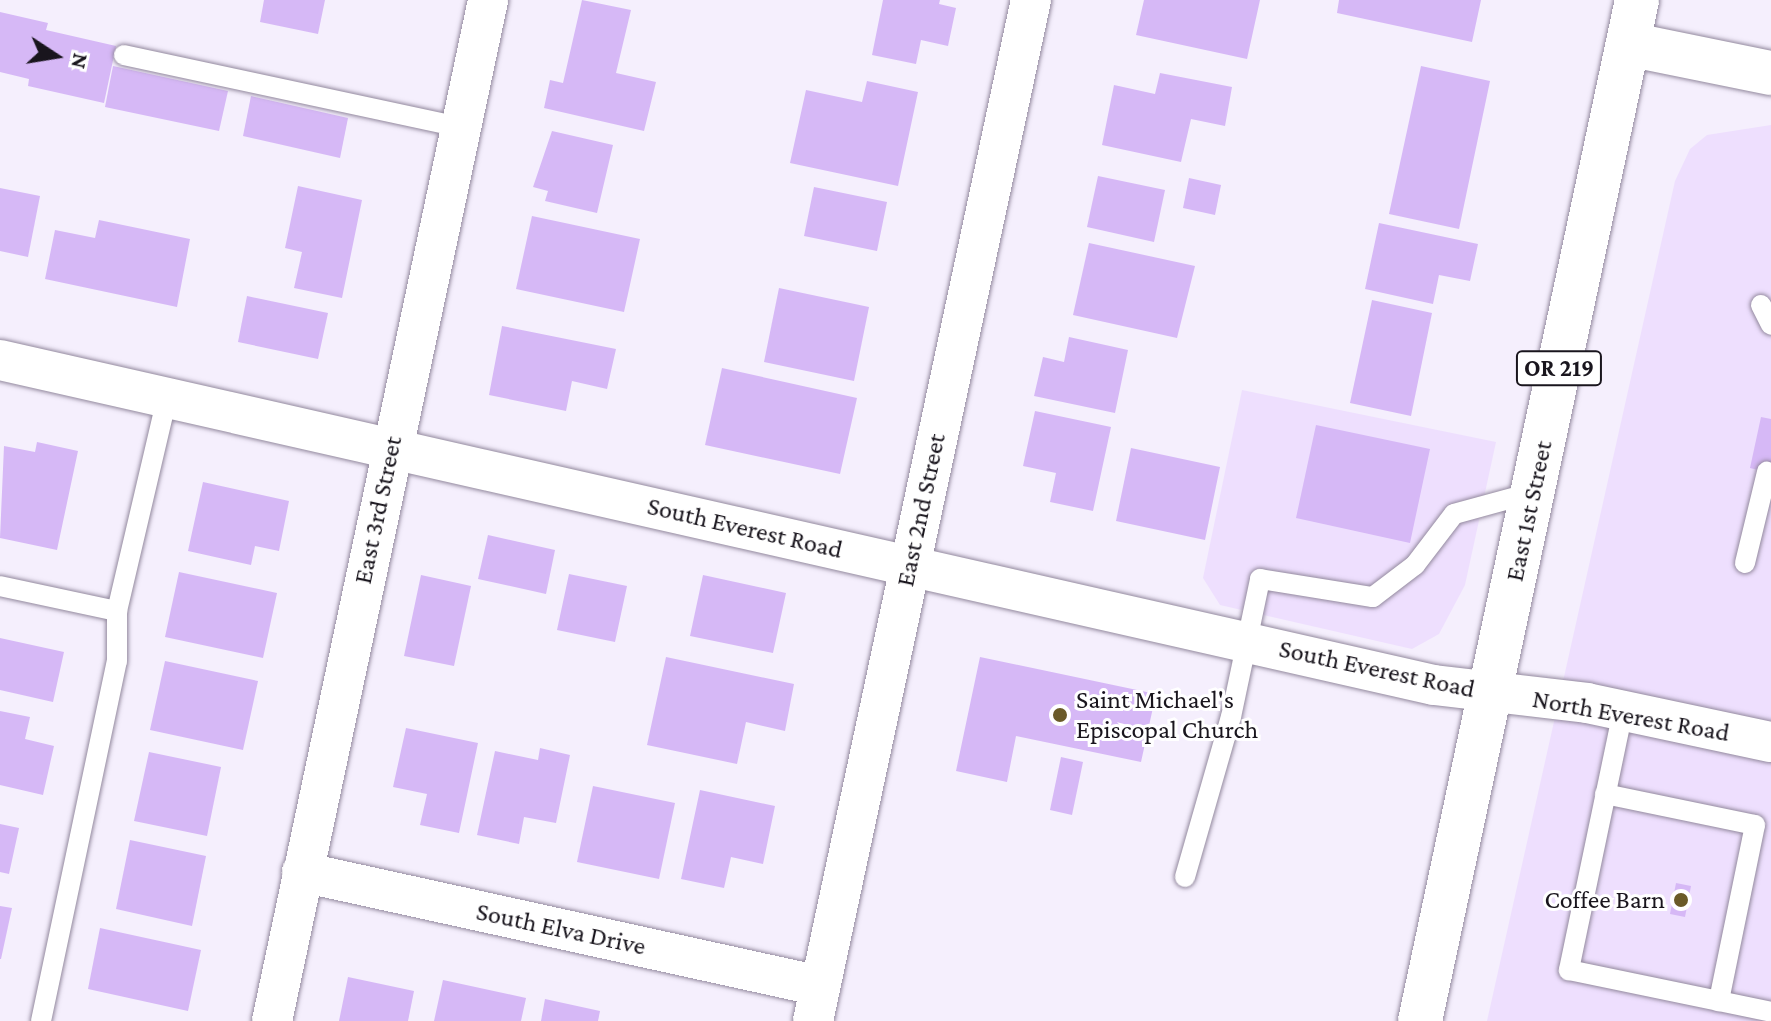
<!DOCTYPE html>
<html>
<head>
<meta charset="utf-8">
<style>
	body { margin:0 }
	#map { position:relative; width:1771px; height:1021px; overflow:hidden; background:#f5effd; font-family:"Crimson Pro",serif }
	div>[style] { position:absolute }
	.built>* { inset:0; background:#eedffe }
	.building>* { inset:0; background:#d6b8f6 }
	.roads { filter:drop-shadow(0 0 2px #93899e) drop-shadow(0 0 2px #93899e) }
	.lane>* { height:20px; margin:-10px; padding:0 10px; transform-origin:10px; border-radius:10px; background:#fff }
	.street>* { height:40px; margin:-20px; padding:0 20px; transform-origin:20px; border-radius:20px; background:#fff }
	.primary>* { height:44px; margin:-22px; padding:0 22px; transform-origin:22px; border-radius:22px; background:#fff }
	.dots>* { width:22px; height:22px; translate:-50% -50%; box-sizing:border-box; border:4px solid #fff; border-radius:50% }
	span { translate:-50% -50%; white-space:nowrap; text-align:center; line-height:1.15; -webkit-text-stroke:6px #fff; paint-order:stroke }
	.shield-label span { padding:2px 6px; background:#fff; border:2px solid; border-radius:6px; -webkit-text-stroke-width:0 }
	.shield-label { font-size:24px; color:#19151d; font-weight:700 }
	.street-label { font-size:26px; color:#19151d }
	.poi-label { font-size:26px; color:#19151d }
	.left { translate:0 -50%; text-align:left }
	.right { translate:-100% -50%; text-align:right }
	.north { position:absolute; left:16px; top:16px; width:80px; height:80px; -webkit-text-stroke:6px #fff; paint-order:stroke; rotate:102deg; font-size:22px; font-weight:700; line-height:32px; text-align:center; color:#19151d }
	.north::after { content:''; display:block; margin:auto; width:28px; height:36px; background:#19151d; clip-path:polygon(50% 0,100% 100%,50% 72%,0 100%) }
</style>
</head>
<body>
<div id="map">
	<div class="built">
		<div style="clip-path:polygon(1771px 125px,1771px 1021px,1487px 1021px,1675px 181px,1690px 149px,1707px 135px)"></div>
		<div style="clip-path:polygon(1242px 390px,1496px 442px,1465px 585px,1439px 634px,1412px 649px,1220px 605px,1203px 578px)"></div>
	</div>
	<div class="building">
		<div style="clip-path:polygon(264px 0,325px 0,318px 34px,260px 22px)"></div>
		<div style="clip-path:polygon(582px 0,631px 10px,616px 73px,656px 82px,644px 131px,544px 108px,550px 80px,563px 83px)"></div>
		<div style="clip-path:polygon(883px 0,940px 0,939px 4px,956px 8px,948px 46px,921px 40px,916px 64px,872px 55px)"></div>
		<div style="clip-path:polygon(1144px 0,1260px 0,1247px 59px,1136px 35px)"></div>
		<div style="clip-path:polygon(1339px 0,1481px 0,1472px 42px,1337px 13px)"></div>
		<div style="clip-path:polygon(0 12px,48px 23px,46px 30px,116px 46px,104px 103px,28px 86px,29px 79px,0 72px)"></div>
		<div style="clip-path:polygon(113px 66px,228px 91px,219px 131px,105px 107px)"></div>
		<div style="clip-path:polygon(1421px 66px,1490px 81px,1459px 229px,1389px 214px)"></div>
		<div style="clip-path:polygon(1160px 73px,1232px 87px,1225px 126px,1191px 119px,1181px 162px,1102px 145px,1114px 85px,1155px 94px)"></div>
		<div style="clip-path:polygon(867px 81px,918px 92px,898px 186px,790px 163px,806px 90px,862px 102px)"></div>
		<div style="clip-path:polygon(251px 96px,348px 118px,340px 158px,243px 136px)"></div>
		<div style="clip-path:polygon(552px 131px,613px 145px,597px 213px,545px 201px,548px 191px,533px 187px)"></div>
		<div style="clip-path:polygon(1098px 176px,1165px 190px,1154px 242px,1087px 227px)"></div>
		<div style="clip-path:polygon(1189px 178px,1221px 185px,1215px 215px,1183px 208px)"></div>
		<div style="clip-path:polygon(298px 186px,362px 200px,342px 298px,294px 288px,302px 252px,285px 248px)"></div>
		<div style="clip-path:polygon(814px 187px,887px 202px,877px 251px,804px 236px)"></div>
		<div style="clip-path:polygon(0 188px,40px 196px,28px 257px,0 251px)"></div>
		<div style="clip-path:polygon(532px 216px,640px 239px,624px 312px,516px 289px)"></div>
		<div style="clip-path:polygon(99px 220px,190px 239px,177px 307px,45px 279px,55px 230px,95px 238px)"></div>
		<div style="clip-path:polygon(1379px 223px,1478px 244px,1470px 281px,1439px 275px,1433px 304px,1365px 289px)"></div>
		<div style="clip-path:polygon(1089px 243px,1195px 266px,1177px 338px,1073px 315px)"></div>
		<div style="clip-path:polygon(779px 288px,869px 307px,854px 381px,764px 362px)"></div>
		<div style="clip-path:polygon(247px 296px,328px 313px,318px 359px,238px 342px)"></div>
		<div style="clip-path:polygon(1372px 300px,1432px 313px,1411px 416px,1350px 403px)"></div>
		<div style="clip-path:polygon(502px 326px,616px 349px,607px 389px,572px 381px,566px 411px,489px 395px)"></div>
		<div style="clip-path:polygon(1069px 337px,1128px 350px,1115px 413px,1034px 396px,1043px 357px,1064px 362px)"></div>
		<div style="clip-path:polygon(722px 368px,857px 398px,840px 474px,705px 445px)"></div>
		<div style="clip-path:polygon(1035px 411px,1111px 427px,1093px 511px,1050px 502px,1056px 473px,1023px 466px)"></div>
		<div style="clip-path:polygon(1761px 417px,1771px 419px,1771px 473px,1750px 468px)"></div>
		<div style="clip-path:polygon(1316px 425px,1430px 449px,1410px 543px,1296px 518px)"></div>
		<div style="clip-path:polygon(37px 442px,78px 451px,57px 550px,0 538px,4px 446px,35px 452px)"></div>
		<div style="clip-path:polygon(1131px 448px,1220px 467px,1205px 540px,1116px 521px)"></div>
		<div style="clip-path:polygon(203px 482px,289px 501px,279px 551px,255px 546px,251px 565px,188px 551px)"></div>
		<div style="clip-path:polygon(488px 535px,555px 550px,546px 594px,478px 579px)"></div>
		<div style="clip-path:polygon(179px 572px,277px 593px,263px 658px,165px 637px)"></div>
		<div style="clip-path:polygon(569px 574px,627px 586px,615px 642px,557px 630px)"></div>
		<div style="clip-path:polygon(421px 575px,471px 586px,454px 666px,404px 656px)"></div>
		<div style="clip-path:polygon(703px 575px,786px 593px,773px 653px,690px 636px)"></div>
		<div style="clip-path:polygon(0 638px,64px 652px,53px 702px,0 690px)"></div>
		<div style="clip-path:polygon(666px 657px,794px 684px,785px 731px,746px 722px,737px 764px,647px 745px)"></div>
		<div style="clip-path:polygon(980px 657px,1156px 694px,1141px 762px,1016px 736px,1007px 782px,956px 771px)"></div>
		<div style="clip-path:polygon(165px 661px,258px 681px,243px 750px,150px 730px)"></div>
		<div style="clip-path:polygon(0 711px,30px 717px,25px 739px,54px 746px,43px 795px,0 785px)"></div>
		<div style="clip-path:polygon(406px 728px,478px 743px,459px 833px,420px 825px,427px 794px,393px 787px)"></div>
		<div style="clip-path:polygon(540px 748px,570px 755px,556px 823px,524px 817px,519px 844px,477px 835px,495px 751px,538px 760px)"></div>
		<div style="clip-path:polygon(149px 752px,221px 767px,207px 836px,134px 821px)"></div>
		<div style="clip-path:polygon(1061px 757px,1083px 762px,1072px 815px,1050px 810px)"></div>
		<div style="clip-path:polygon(593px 786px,675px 803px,659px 879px,577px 862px)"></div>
		<div style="clip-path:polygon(700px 790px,775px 806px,763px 864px,731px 857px,724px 888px,681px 879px)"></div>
		<div style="clip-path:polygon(0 824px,19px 828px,9px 874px,0 872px)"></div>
		<div style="clip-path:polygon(130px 840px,206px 856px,192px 926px,116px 909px)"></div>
		<div style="clip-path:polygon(1676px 883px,1691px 886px,1685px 917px,1670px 914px)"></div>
		<div style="clip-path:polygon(0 906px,12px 908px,1px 959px,0 959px)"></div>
		<div style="clip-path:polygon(100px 928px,201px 950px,188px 1011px,88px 989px)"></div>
		<div style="clip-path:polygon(348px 977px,414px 991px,408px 1021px,339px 1021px)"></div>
		<div style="clip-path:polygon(443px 980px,526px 998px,521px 1021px,434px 1021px)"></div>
		<div style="clip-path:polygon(545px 999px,600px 1011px,598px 1021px,541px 1021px)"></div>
	</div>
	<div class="roads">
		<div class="lane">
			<div style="left:124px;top:55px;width:344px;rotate:12.1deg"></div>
			<div style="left:1761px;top:305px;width:22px;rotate:63deg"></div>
			<div style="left:1745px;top:563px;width:94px;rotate:-76.4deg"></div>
			<div style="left:0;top:586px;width:120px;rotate:12.1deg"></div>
			<div style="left:1623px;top:711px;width:265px;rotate:101.8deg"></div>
			<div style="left:1569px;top:970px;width:206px;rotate:11.7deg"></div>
			<div style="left:1605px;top:794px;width:153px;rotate:11.7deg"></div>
			<div style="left:1755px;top:825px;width:180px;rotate:101.6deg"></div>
			<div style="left:1185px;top:877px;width:166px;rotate:-74deg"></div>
			<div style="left:1231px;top:717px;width:141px;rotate:-78.1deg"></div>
			<div style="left:1260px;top:579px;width:114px;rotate:9.1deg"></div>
			<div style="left:1373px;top:597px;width:53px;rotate:-37.3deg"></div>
			<div style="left:1415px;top:565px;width:64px;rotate:-52.6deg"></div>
			<div style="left:1454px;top:514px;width:80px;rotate:-15.3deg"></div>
			<div style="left:41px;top:1021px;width:368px;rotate:-78.1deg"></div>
			<div style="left:117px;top:661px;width:50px;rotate:-90deg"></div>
			<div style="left:117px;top:611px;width:220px;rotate:-76.8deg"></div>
		</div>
		<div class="street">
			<div style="left:0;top:360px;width:1470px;rotate:12.77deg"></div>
			<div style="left:1434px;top:685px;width:154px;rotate:6.7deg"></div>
			<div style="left:1587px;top:703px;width:188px;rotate:12deg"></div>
			<div style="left:302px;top:872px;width:530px;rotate:12.41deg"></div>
			<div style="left:272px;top:1021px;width:1044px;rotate:-78.05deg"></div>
			<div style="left:813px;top:1021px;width:1044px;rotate:-77.95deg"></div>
		</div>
		<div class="primary">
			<div style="left:1628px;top:44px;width:146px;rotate:11.5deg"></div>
			<div style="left:1420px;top:1021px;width:1044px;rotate:-78deg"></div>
		</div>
	</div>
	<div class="dots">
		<div style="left:1060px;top:715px;background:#6a5a28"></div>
		<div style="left:1681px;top:900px;background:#6a5a28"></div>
	</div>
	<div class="shield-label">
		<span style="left:1559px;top:368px">OR 219</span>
	</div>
	<div class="street-label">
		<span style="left:378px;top:510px;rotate:-78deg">East 3rd Street</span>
		<span style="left:921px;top:510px;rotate:-78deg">East 2nd Street</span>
		<span style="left:1529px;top:511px;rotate:-78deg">East 1st Street</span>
		<span style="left:745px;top:528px;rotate:13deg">South Everest Road</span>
		<span style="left:1377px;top:669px;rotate:12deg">South Everest Road</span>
		<span style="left:1631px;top:716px;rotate:10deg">North Everest Road</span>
		<span style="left:561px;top:929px;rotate:12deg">South Elva Drive</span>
	</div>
	<div class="poi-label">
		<span class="left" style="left:1076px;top:715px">Saint Michael's<br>Episcopal Church</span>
		<span class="right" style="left:1665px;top:900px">Coffee Barn</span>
	</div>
	<div class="north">N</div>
</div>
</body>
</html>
